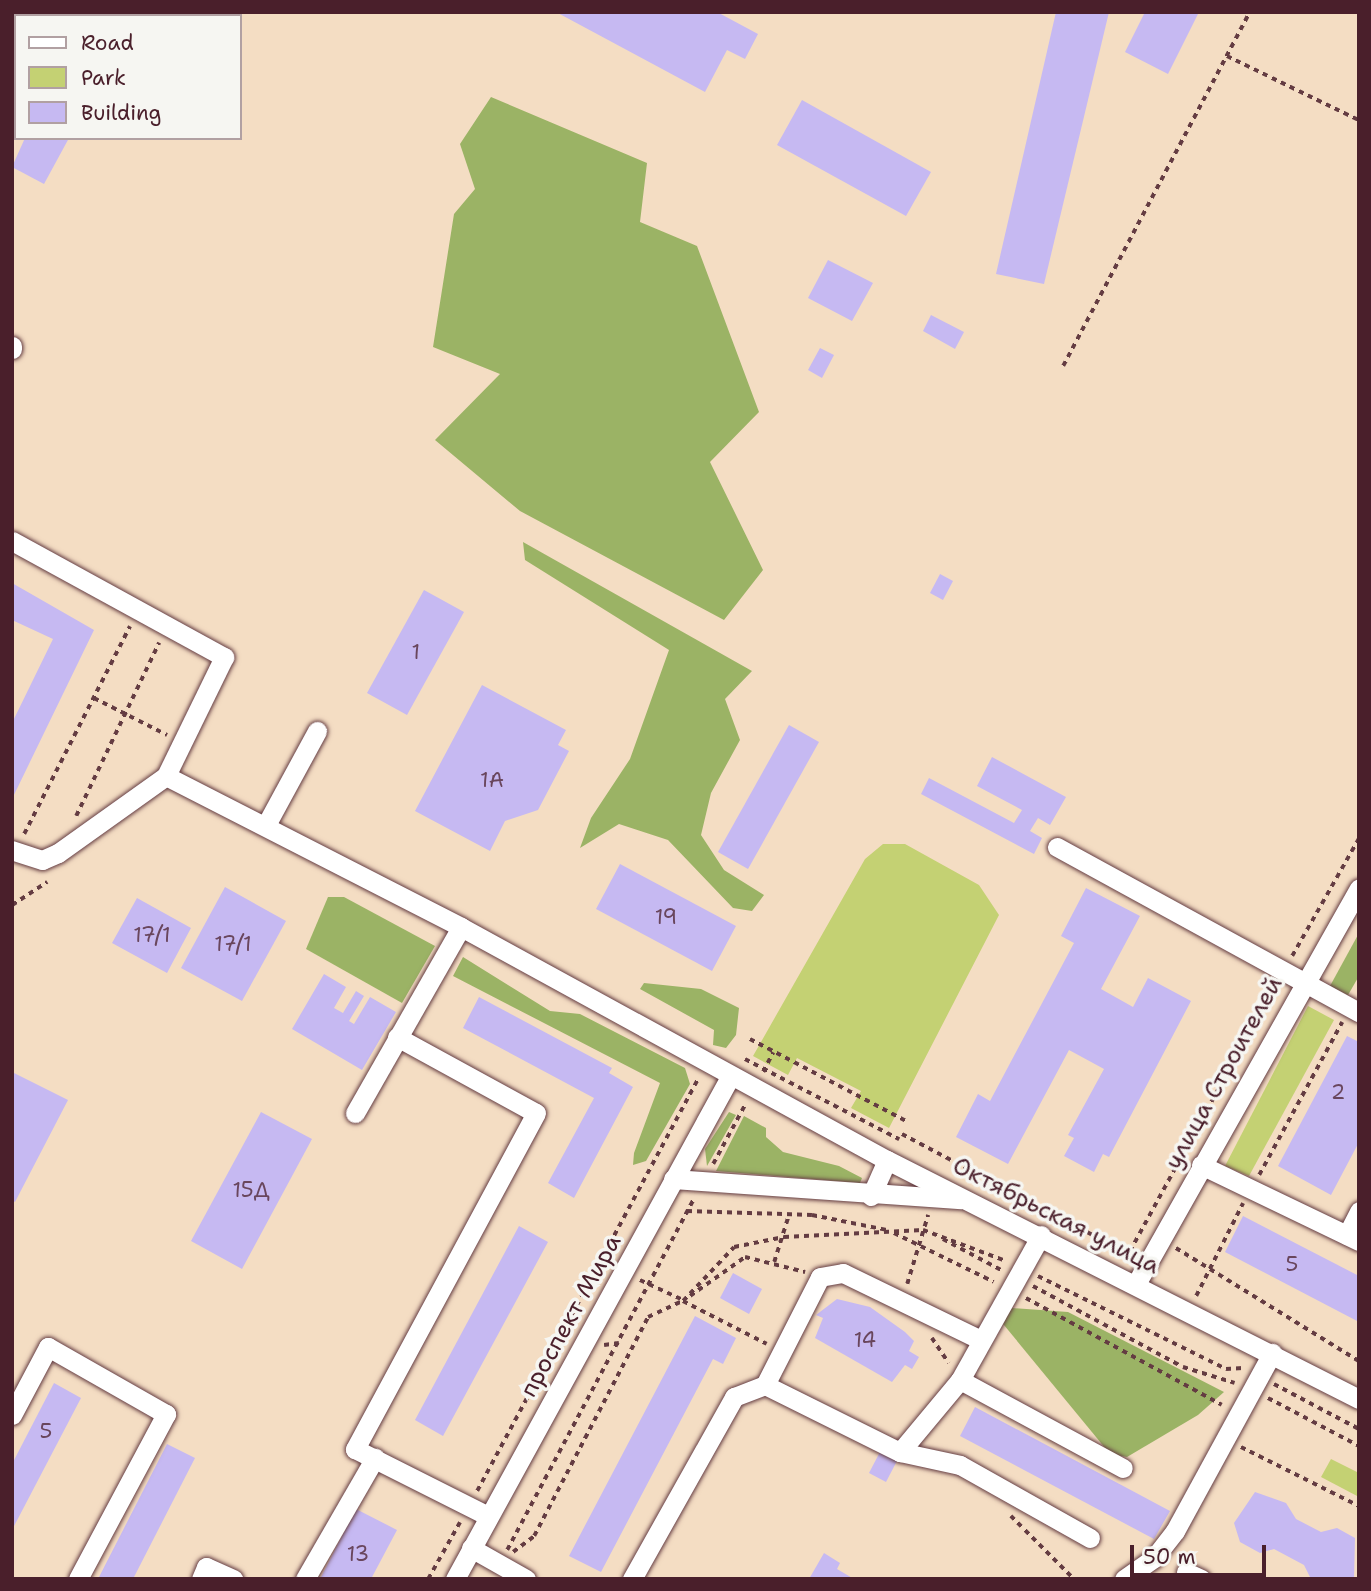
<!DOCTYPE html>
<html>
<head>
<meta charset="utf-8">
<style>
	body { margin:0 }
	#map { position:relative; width:1371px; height:1591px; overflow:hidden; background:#f4ddc3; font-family:"Shantell Sans",sans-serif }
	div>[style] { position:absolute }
	.green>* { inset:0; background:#c4d173 }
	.forest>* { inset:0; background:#9bb365 }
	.building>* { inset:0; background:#c6b9f2 }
	.path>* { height:3.5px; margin-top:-1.75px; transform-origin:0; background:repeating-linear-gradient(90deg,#643c42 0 5px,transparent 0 10px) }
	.roads { filter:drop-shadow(0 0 2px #643c42) drop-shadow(0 0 2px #643c42) }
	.minor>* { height:19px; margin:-9.5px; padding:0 9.5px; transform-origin:9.5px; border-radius:9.5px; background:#fff }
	span { translate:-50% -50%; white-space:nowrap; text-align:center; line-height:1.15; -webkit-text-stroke:7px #f6f6f2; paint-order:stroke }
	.number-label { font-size:21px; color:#69465d }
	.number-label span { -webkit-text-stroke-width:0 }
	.street-label { font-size:24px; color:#4a1f2b }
	.frame { position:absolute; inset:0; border:14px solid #4a1f2b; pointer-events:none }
	.legend { position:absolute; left:14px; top:14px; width:228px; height:126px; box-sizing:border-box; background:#f6f6f2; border:2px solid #b1a0a2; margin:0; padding:9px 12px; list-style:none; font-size:21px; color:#4a1f2b }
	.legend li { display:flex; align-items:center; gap:14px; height:35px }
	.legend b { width:35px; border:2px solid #b1a0a2 }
	.scale { position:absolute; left:1130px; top:1545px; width:136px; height:32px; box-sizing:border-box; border:4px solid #4a1f2b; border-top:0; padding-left:9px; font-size:21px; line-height:24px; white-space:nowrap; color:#4a1f2b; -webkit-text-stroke:5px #f6f6f2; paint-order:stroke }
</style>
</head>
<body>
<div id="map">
	<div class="green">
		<div style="clip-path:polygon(883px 844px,905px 844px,979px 885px,999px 915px,889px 1128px,851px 1108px,861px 1091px,797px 1058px,788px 1075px,753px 1056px,865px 859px)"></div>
		<div style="clip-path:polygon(1308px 1006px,1334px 1020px,1249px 1176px,1225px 1166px)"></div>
		<div style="clip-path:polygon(1331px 1459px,1359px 1473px,1359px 1497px,1321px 1477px)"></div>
	</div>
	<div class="forest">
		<div style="clip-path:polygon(491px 97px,647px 163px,640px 222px,697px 246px,759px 412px,710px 462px,763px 570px,724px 620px,520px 511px,435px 440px,500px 374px,433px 347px,454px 214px,475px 189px,460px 144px)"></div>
		<div style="clip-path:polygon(523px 542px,752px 671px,725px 699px,740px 740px,711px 793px,701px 835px,724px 870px,764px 895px,752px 911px,733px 908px,668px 840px,619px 824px,580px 848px,591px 818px,630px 759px,669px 650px,525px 560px)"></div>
		<div style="clip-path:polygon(328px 897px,344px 897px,435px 946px,402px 1003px,306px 949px)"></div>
		<div style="clip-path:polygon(1359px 933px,1359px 976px,1348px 995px,1330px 986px)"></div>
		<div style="clip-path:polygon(463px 957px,550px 1011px,580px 1014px,685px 1068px,690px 1084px,646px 1161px,633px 1165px,634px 1153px,660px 1083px,453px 976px)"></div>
		<div style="clip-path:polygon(644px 983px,701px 989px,739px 1008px,736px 1035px,726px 1048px,713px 1045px,714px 1030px,640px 989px)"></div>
		<div style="clip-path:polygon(729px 1112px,736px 1115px,707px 1166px,705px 1149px)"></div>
		<div style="clip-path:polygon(744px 1116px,766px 1128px,766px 1137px,783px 1152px,839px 1166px,862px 1178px,860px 1183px,716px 1171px)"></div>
		<div style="clip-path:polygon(1012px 1308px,1068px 1312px,1224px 1392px,1198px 1415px,1127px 1457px,1110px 1454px,999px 1319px)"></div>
	</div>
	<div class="building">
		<div style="clip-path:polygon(51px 12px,119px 12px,117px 16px)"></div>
		<div style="clip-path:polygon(556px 12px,717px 12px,758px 34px,745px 59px,727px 50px,705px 92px)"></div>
		<div style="clip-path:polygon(1056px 12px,1109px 12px,1044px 284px,996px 274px)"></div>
		<div style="clip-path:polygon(1145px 12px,1199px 12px,1168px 74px,1125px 52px)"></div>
		<div style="clip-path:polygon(802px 100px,931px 172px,906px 216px,777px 145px)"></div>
		<div style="clip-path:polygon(25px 138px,69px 138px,44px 184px,12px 167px)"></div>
		<div style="clip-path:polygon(828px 260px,873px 283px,852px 321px,808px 298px)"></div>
		<div style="clip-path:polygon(931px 315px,964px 332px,955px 349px,923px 331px)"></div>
		<div style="clip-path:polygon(820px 348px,834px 355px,822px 378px,808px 370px)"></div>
		<div style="clip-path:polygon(940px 574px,953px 581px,943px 600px,930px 593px)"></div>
		<div style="clip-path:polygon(12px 583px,94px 630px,12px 799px,12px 723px,53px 639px,12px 620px)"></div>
		<div style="clip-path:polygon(424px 590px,464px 612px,407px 715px,367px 693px)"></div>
		<div style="clip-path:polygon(482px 685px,566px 730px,558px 745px,569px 751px,538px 810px,505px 821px,490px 851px,415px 811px)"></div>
		<div style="clip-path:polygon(789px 725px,819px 742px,748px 869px,718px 852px)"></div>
		<div style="clip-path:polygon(992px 757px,1066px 797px,1050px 825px,1038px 818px,1030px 831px,1042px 838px,1034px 854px,921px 794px,929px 778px,1014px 823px,1022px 810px,977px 786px)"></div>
		<div style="clip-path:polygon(620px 864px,736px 926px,712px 971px,596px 909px)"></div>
		<div style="clip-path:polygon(225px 887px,286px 921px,242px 1001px,181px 968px)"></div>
		<div style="clip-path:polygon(1086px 888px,1140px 916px,1101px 989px,1133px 1007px,1148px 978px,1191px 1001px,1109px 1157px,1103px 1154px,1094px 1172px,1064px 1156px,1074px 1138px,1068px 1135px,1104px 1069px,1069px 1050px,1008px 1164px,956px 1137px,978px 1094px,990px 1101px,1074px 943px,1061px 936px)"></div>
		<div style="clip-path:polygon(137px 898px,191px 928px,167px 973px,112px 943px)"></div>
		<div style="clip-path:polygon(324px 974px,346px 987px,334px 1008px,343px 1013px,356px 991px,364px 996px,349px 1021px,354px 1024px,370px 997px,396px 1012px,362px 1070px,292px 1029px)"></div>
		<div style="clip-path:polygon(479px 997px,612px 1068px,609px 1073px,633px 1087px,574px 1198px,548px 1183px,594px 1098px,463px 1028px)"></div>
		<div style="clip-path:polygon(1347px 1036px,1359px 1042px,1359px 1142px,1331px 1195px,1278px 1166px)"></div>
		<div style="clip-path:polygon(12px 1072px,68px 1100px,15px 1202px,12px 1200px)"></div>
		<div style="clip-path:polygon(261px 1112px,312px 1139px,242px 1269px,191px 1241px)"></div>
		<div style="clip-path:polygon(1243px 1216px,1359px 1276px,1359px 1322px,1225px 1252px)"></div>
		<div style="clip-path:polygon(519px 1226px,548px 1242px,443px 1436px,415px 1420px)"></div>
		<div style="clip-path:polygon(733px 1273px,762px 1289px,749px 1314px,720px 1298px)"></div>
		<div style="clip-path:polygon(837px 1299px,870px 1307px,905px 1332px,914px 1341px,909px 1351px,919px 1357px,912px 1369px,905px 1365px,892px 1382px,815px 1338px,823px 1318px,816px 1315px)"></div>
		<div style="clip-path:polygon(695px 1316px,736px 1338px,723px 1364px,713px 1359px,601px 1572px,569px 1556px)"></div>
		<div style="clip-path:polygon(54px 1383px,81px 1398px,12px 1530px,12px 1464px)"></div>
		<div style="clip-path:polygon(975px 1407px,1170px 1511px,1154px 1539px,960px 1436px)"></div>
		<div style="clip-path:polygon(167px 1444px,195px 1458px,133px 1579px,98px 1579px)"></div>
		<div style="clip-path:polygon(881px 1450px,898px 1459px,886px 1482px,869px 1473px)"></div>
		<div style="clip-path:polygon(1255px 1492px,1286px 1503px,1296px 1519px,1321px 1532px,1337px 1528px,1355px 1538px,1354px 1579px,1311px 1579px,1304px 1565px,1274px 1549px,1260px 1553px,1240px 1542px,1234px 1523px)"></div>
		<div style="clip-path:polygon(356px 1509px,397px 1530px,371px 1579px,320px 1579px)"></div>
		<div style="clip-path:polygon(824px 1553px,840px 1563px,837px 1569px,854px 1579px,809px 1579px)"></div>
	</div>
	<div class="path">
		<div style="left:1227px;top:56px;width:147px;rotate:25.9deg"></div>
		<div style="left:1063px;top:366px;width:400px;rotate:-62.2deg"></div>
		<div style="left:94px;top:698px;width:82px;rotate:26.9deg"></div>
		<div style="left:76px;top:816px;width:192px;rotate:-64.4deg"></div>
		<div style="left:24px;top:834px;width:233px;rotate:-63deg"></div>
		<div style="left:12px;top:905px;width:42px;rotate:-33.3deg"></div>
		<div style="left:1292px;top:956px;width:136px;rotate:-60.4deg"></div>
		<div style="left:750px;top:1039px;width:178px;rotate:27.7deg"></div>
		<div style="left:745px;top:1059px;width:174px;rotate:27.5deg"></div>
		<div style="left:763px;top:1072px;width:22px;rotate:-63deg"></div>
		<div style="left:902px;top:1134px;width:257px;rotate:27.9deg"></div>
		<div style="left:713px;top:1164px;width:69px;rotate:-61.6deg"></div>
		<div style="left:1259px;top:1175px;width:174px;rotate:-61.5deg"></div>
		<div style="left:687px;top:1211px;width:125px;rotate:1.8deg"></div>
		<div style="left:812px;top:1215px;width:76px;rotate:11.3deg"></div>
		<div style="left:894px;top:1233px;width:111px;rotate:26.1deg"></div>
		<div style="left:943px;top:1239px;width:66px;rotate:28.1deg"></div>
		<div style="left:1176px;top:1248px;width:215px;rotate:31.7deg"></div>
		<div style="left:1125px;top:1260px;width:311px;rotate:-61.4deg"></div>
		<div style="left:774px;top:1262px;width:50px;rotate:-72.6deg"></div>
		<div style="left:1038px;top:1276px;width:210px;rotate:26.3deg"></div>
		<div style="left:1226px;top:1369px;width:17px;rotate:-3deg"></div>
		<div style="left:640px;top:1280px;width:47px;rotate:24.9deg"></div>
		<div style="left:907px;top:1284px;width:72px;rotate:-73.1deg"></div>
		<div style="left:1033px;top:1286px;width:170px;rotate:28.4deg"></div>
		<div style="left:1183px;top:1367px;width:54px;rotate:17.1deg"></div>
		<div style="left:690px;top:1296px;width:67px;rotate:-35.3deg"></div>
		<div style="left:745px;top:1257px;width:62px;rotate:14deg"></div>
		<div style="left:1196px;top:1296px;width:104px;rotate:-63.2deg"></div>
		<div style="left:1026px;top:1298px;width:223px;rotate:28.6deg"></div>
		<div style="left:683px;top:1301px;width:94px;rotate:27.1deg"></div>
		<div style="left:932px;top:1338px;width:30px;rotate:56deg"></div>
		<div style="left:604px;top:1345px;width:15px;rotate:-8deg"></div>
		<div style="left:1274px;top:1384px;width:96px;rotate:27.9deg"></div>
		<div style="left:1268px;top:1398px;width:103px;rotate:27.8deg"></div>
		<div style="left:1241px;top:1447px;width:132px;rotate:26.6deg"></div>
		<div style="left:477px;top:1491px;width:468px;rotate:-61.8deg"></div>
		<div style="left:1011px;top:1516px;width:89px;rotate:45deg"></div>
		<div style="left:507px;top:1550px;width:398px;rotate:-62deg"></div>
		<div style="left:513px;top:1552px;width:26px;rotate:-37deg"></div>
		<div style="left:534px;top:1536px;width:247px;rotate:-62.5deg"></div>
		<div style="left:648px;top:1317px;width:38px;rotate:-25deg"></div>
		<div style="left:683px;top:1301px;width:74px;rotate:-46.6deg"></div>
		<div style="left:734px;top:1247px;width:51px;rotate:-11.3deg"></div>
		<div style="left:784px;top:1237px;width:139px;rotate:-2.9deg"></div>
		<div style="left:923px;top:1230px;width:89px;rotate:20.5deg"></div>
		<div style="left:428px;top:1579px;width:65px;rotate:-60.7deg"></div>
	</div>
	<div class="roads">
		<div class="minor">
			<div style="left:12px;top:346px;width:3px;rotate:90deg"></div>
			<div style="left:12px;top:541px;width:242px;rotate:28.7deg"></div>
			<div style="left:224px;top:657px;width:132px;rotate:116deg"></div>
			<div style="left:166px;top:776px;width:133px;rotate:144.5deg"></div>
			<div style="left:58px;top:853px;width:17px;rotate:156deg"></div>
			<div style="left:42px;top:860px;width:32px;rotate:-162deg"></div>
			<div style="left:166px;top:776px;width:331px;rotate:27.1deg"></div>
			<div style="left:461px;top:927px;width:486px;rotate:28.7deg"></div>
			<div style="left:887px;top:1160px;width:529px;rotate:26.86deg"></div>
			<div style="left:266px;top:825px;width:107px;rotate:-61.5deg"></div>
			<div style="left:1057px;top:847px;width:344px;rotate:28.7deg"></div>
			<div style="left:397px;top:1037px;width:158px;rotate:28.7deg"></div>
			<div style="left:536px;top:1113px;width:382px;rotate:118.3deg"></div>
			<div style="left:355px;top:1449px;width:149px;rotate:26.7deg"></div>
			<div style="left:355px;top:1113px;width:214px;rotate:-60.3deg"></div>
			<div style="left:1201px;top:1165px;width:175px;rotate:25.7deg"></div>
			<div style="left:673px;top:1179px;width:289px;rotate:4deg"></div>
			<div style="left:871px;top:1196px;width:39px;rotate:-66deg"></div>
			<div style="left:1347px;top:1235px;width:27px;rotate:-63deg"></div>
			<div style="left:1136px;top:1284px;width:454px;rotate:-60.6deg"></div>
			<div style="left:960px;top:1380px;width:185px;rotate:28.4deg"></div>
			<div style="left:765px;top:1385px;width:121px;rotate:-63deg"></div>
			<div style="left:820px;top:1277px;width:23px;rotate:-10deg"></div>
			<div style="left:843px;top:1273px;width:151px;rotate:25.9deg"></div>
			<div style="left:12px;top:1415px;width:77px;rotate:-62.1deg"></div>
			<div style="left:48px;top:1347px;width:136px;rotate:29.6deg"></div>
			<div style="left:166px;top:1414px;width:187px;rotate:118.1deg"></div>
			<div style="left:900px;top:1452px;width:61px;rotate:12.2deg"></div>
			<div style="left:960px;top:1465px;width:149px;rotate:29.3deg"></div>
			<div style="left:471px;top:1548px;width:63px;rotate:29.4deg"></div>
			<div style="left:1186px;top:1572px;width:17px;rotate:25deg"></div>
			<div style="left:201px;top:1579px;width:13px;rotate:-67deg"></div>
			<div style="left:206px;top:1567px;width:30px;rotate:24deg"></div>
			<div style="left:305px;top:1579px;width:140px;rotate:-60deg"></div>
			<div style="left:455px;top:1579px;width:572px;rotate:-61.29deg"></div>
			<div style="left:632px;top:1579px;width:209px;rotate:-60.7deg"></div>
			<div style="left:734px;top:1397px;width:33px;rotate:-21deg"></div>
			<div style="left:765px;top:1385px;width:151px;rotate:26.4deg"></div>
			<div style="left:900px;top:1452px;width:94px;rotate:-50.2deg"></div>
			<div style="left:960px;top:1380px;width:166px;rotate:-60.8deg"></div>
			<div style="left:1124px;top:1579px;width:37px;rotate:-35deg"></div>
			<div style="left:1154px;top:1558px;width:34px;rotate:-52deg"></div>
			<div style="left:1175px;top:1531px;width:203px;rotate:-61.4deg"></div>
		</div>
	</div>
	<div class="number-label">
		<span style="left:416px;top:652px">1</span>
		<span style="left:492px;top:780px">1А</span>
		<span style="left:666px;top:917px">19</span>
		<span style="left:152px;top:935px">17/1</span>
		<span style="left:233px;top:944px">17/1</span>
		<span style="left:1338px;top:1092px">2</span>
		<span style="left:251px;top:1190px">15Д</span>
		<span style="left:1292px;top:1264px">5</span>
		<span style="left:865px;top:1340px">14</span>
		<span style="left:46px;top:1431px">5</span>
		<span style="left:358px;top:1554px">13</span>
	</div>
	<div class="street-label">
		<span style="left:1224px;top:1073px;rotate:-61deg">улица Строителей</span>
		<span style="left:1056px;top:1216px;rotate:27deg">Октябрьская улица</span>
		<span style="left:571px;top:1316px;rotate:-61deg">проспект Мира</span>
	</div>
	<div class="frame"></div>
	<ul class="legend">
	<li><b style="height:9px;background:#fff"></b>Road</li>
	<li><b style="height:19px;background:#c4d173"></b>Park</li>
	<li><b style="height:19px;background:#c6b9f2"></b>Building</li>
	</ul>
	<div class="scale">50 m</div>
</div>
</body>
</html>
